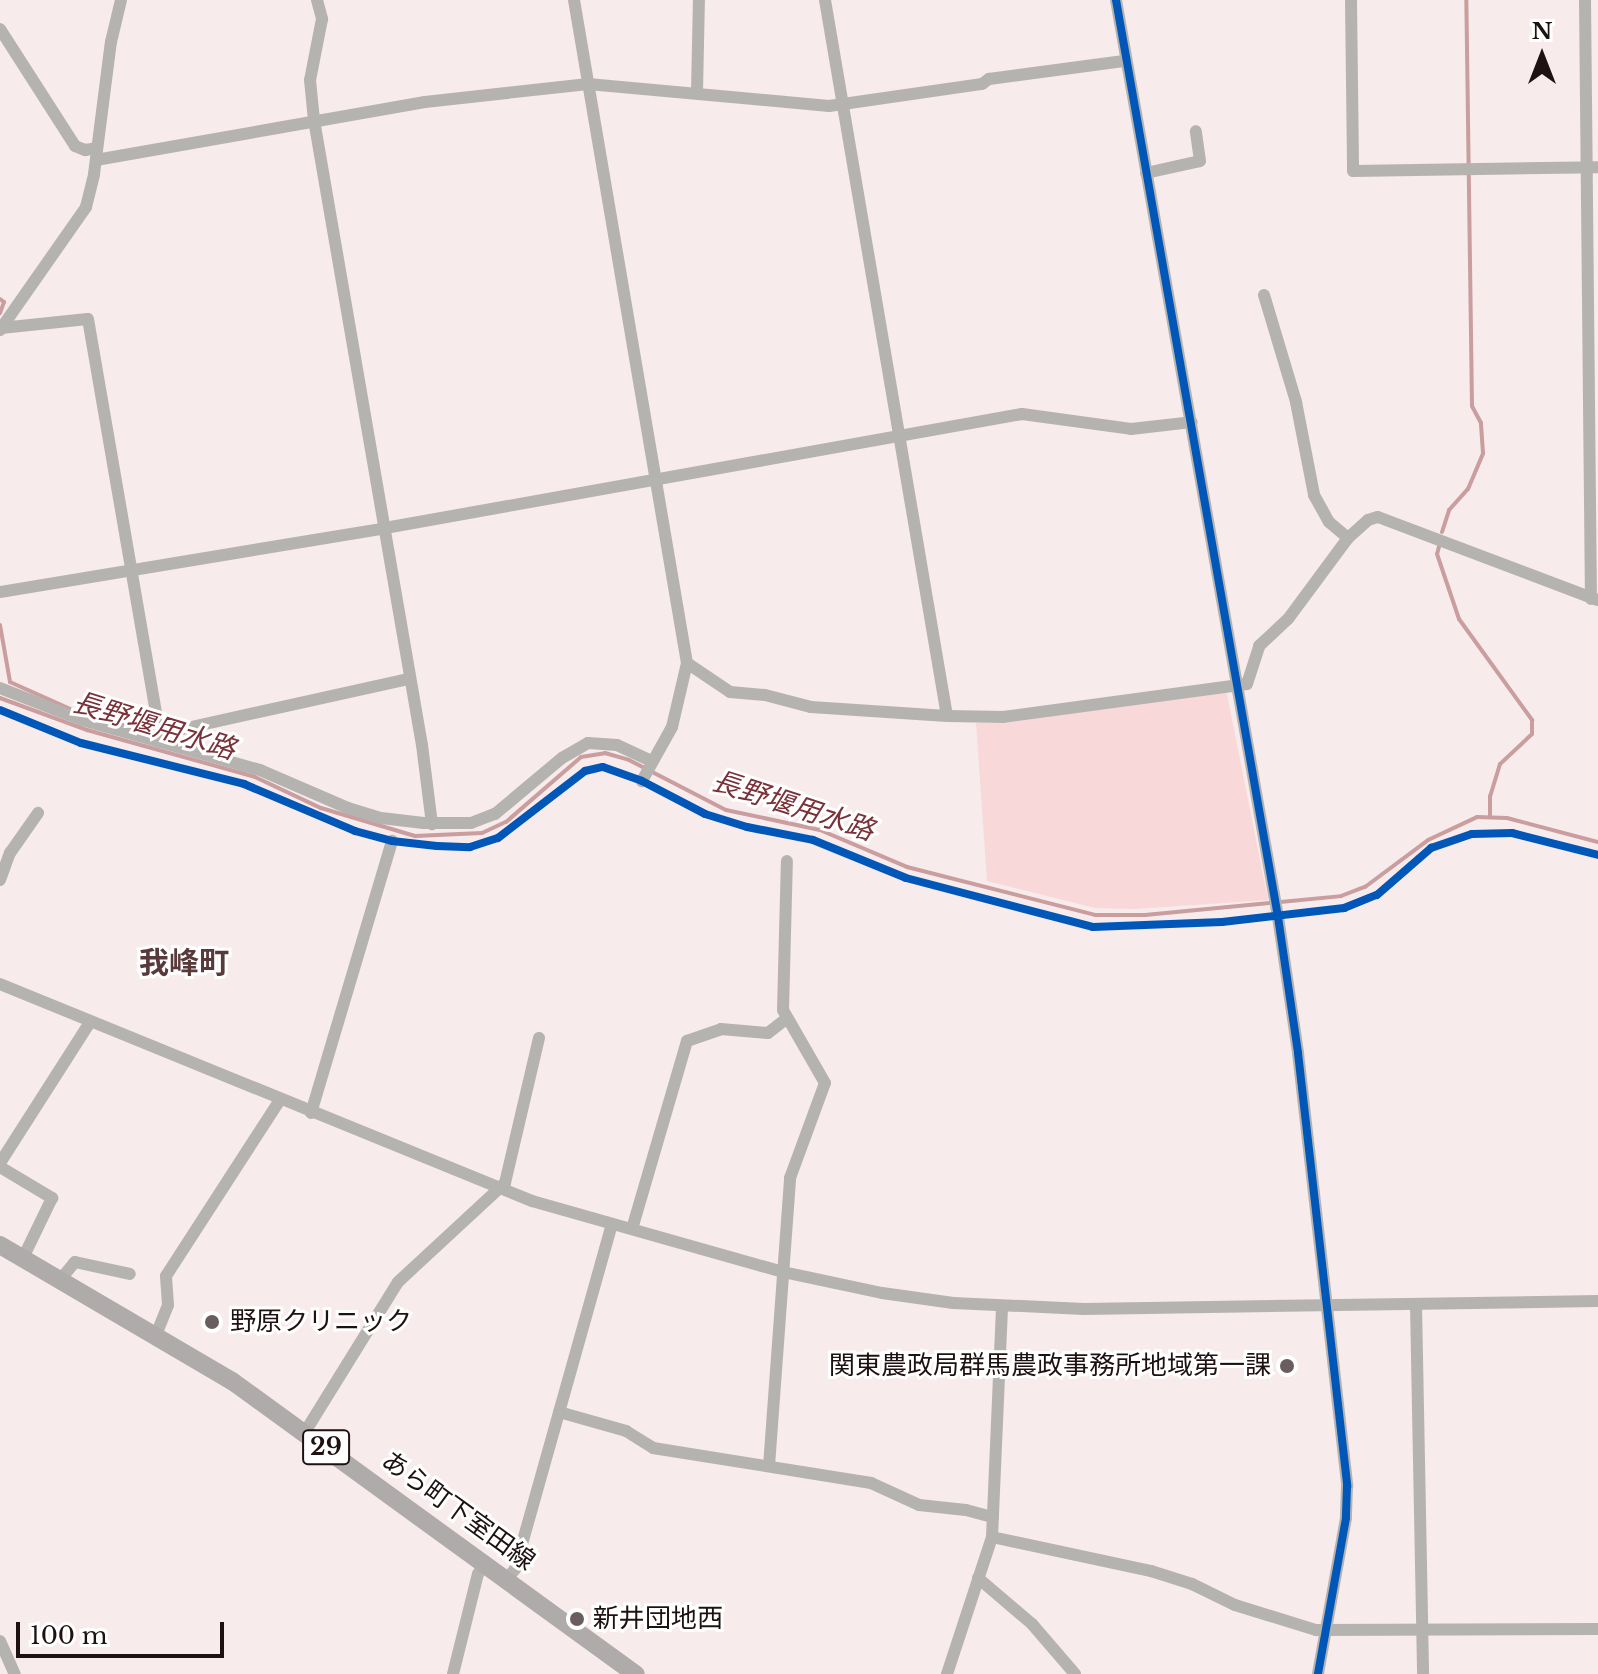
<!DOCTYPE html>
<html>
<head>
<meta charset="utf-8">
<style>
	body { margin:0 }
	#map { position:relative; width:1598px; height:1674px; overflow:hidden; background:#f7ebeb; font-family:"Libre Baskerville","Noto Sans JP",serif }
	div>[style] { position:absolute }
	.green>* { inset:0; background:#f9d8d9 }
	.stream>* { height:4px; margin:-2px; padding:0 2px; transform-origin:2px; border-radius:2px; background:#ca9d9f }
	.street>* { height:12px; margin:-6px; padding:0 6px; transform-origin:6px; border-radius:6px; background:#b5b3b0 }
	.primary>* { height:18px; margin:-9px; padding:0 9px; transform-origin:9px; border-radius:9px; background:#afabaa }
	.cycleway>* { height:8px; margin:-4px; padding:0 4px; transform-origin:4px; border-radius:4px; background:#0057b8 }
	.dots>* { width:22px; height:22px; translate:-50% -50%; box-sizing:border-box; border:4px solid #fff; border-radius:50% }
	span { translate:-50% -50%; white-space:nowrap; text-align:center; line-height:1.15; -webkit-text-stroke:6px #fff; paint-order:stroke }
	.shield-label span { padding:2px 6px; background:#fff; border:2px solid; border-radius:6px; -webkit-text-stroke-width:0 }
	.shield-label { font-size:24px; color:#1e1111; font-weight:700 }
	.poi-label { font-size:26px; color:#1e1111 }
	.left { translate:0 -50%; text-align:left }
	.right { translate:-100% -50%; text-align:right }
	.street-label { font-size:26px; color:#1e1111 }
	.water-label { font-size:28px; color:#7a3138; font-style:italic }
	.quarter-label { font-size:30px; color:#593a3b; font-weight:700 }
	.north { position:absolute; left:1502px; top:16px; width:80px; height:80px; -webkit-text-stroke:6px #fff; paint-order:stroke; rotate:0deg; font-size:22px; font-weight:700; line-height:32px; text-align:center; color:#1e1111 }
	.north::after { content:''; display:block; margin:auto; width:28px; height:36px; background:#1e1111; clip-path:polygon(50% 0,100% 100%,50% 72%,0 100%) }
	.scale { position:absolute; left:16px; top:1622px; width:208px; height:36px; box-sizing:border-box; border:4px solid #1e1111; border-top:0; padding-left:10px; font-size:24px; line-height:28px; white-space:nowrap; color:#1e1111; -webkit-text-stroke:6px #fff; paint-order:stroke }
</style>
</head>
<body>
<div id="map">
	<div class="green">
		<div style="clip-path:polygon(1226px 689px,1268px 900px,1135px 909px,1095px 908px,987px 881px,976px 723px,1006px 723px)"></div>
	</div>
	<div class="stream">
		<div style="left:0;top:299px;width:5px;rotate:37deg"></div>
		<div style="left:4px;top:302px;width:12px;rotate:110deg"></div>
		<div style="left:1442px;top:532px;width:23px;rotate:-72deg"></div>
		<div style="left:1449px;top:510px;width:28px;rotate:-48deg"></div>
		<div style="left:1468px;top:489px;width:39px;rotate:-67deg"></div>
		<div style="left:1483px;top:453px;width:30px;rotate:-94deg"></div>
		<div style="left:1481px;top:423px;width:19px;rotate:-118deg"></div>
		<div style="left:1472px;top:406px;width:406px;rotate:-90.8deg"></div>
		<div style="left:1440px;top:543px;width:11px;rotate:105deg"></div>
		<div style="left:1437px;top:554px;width:69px;rotate:71.3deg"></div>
		<div style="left:1459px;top:619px;width:125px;rotate:54.1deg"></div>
		<div style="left:1532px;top:720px;width:14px;rotate:90deg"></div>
		<div style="left:1532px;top:734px;width:44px;rotate:136.8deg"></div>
		<div style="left:1500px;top:764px;width:34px;rotate:107deg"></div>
		<div style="left:1490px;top:796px;width:21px;rotate:90deg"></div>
		<div style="left:0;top:625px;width:58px;rotate:80deg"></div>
		<div style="left:10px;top:682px;width:76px;rotate:24.2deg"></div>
		<div style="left:0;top:698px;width:93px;rotate:20.2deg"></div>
		<div style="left:87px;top:730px;width:174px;rotate:15.6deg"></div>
		<div style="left:255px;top:777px;width:73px;rotate:25.2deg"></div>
		<div style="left:321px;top:808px;width:98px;rotate:16.6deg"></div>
		<div style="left:415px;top:836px;width:67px;rotate:-2.6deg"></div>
		<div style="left:482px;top:833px;width:26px;rotate:-25deg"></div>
		<div style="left:506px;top:822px;width:99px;rotate:-40.9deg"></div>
		<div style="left:581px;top:757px;width:24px;rotate:-9deg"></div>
		<div style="left:605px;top:753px;width:25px;rotate:16deg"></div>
		<div style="left:629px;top:760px;width:109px;rotate:27.3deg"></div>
		<div style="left:726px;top:810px;width:96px;rotate:12deg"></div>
		<div style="left:820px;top:830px;width:95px;rotate:23deg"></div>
		<div style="left:907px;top:867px;width:194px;rotate:14.3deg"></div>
		<div style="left:1095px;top:915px;width:50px"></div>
		<div style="left:1145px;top:915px;width:197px;rotate:-5.5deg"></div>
		<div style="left:1341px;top:896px;width:26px;rotate:-21deg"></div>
		<div style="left:1365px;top:887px;width:79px;rotate:-36.7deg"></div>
		<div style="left:1428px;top:840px;width:54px;rotate:-25.1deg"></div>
		<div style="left:1477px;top:817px;width:30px;rotate:2deg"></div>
		<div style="left:1507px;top:818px;width:94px;rotate:14.8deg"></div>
		<div style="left:118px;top:724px;width:32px;rotate:4deg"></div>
	</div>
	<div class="street">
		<div style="left:317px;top:0;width:20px;rotate:75deg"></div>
		<div style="left:322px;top:19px;width:62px;rotate:101.1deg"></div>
		<div style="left:310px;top:80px;width:40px;rotate:84.3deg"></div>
		<div style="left:314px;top:120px;width:634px;rotate:80.2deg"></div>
		<div style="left:422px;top:745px;width:80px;rotate:82.8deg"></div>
		<div style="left:574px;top:0;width:673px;rotate:80.33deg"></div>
		<div style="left:687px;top:663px;width:66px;rotate:103.2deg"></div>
		<div style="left:672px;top:727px;width:62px;rotate:119.1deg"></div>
		<div style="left:825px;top:0;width:726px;rotate:80.33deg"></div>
		<div style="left:1116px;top:0;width:931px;rotate:79.98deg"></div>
		<div style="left:1278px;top:917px;width:137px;rotate:81.6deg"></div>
		<div style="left:1298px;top:1053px;width:436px;rotate:83.5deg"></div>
		<div style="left:1347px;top:1486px;width:32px;rotate:92deg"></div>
		<div style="left:1346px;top:1518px;width:158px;rotate:100.2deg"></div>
		<div style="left:1351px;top:0;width:171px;rotate:89.3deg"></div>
		<div style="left:1353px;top:171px;width:245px;rotate:-0.9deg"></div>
		<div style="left:1585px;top:0;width:599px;rotate:89.43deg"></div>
		<div style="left:0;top:29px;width:139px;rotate:57.3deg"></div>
		<div style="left:75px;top:146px;width:11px;rotate:22deg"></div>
		<div style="left:85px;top:150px;width:12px;rotate:-9deg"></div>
		<div style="left:697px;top:92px;width:92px;rotate:-88.8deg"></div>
		<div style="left:96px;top:160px;width:334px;rotate:-10deg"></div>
		<div style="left:425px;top:102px;width:164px;rotate:-6.3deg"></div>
		<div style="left:588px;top:84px;width:242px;rotate:5.2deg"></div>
		<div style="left:829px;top:106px;width:155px;rotate:-8.2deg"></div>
		<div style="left:982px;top:84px;width:9px;rotate:-36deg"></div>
		<div style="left:989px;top:79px;width:136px;rotate:-7.6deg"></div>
		<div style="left:1146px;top:173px;width:55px;rotate:-12.5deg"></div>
		<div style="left:1200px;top:161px;width:30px;rotate:-98deg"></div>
		<div style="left:1264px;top:295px;width:112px;rotate:73.3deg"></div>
		<div style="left:1296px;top:402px;width:95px;rotate:79deg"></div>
		<div style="left:1314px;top:495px;width:31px;rotate:61deg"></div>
		<div style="left:1329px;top:522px;width:25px;rotate:40deg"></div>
		<div style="left:1px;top:328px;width:87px;rotate:-5.9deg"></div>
		<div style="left:88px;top:319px;width:421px;rotate:80.2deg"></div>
		<div style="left:160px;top:734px;width:8px;rotate:104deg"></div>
		<div style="left:0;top:330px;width:150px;rotate:-55deg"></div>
		<div style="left:86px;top:207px;width:34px;rotate:-76deg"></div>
		<div style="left:94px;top:174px;width:133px;rotate:-82.7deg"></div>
		<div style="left:111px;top:42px;width:43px;rotate:-76.6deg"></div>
		<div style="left:0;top:592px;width:390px;rotate:-9.4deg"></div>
		<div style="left:385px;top:528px;width:647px;rotate:-10.15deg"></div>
		<div style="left:1022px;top:414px;width:110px;rotate:7.8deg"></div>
		<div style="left:1131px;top:429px;width:61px;rotate:-6.5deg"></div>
		<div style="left:687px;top:663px;width:52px;rotate:34deg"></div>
		<div style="left:730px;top:692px;width:35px;rotate:5deg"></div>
		<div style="left:765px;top:695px;width:48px;rotate:14.6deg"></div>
		<div style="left:811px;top:707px;width:136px;rotate:3.8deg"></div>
		<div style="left:947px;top:716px;width:56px;rotate:1deg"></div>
		<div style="left:1003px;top:717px;width:246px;rotate:-7.7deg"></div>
		<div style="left:1247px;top:684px;width:40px;rotate:-72deg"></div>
		<div style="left:1259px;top:646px;width:40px;rotate:-43deg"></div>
		<div style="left:1288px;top:619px;width:101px;rotate:-53.5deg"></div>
		<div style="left:1348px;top:538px;width:27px;rotate:-42deg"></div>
		<div style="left:1368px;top:520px;width:10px;rotate:-17deg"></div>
		<div style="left:1378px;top:517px;width:235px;rotate:20.7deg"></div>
		<div style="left:0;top:688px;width:88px;rotate:21.3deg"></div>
		<div style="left:82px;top:720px;width:185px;rotate:15.7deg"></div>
		<div style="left:260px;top:770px;width:96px;rotate:23.4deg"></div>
		<div style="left:348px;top:808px;width:34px;rotate:17deg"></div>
		<div style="left:381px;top:818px;width:43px;rotate:6.6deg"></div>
		<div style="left:424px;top:823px;width:47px"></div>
		<div style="left:471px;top:823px;width:26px;rotate:-21deg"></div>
		<div style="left:495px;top:814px;width:87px;rotate:-39.9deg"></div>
		<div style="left:562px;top:758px;width:30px;rotate:-30deg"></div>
		<div style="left:588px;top:743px;width:29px;rotate:4deg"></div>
		<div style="left:617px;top:745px;width:38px;rotate:25deg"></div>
		<div style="left:160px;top:734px;width:255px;rotate:-12.5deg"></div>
		<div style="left:0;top:880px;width:29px;rotate:-70deg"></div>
		<div style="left:10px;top:853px;width:49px;rotate:-55deg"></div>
		<div style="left:0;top:984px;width:575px;rotate:22.19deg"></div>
		<div style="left:532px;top:1201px;width:261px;rotate:15.8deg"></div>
		<div style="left:783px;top:1272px;width:101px;rotate:12deg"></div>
		<div style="left:882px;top:1293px;width:72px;rotate:8deg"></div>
		<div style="left:953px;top:1303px;width:131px;rotate:2.6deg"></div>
		<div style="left:1084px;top:1309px;width:514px;rotate:-0.89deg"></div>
		<div style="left:311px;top:1113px;width:284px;rotate:-73.4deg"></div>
		<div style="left:0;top:1163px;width:167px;rotate:-57.4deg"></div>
		<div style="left:0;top:1167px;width:61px;rotate:30.8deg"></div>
		<div style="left:52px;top:1198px;width:67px;rotate:115.8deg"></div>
		<div style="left:632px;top:1229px;width:196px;rotate:-73.7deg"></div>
		<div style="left:687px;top:1041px;width:36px;rotate:-19deg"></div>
		<div style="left:721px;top:1029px;width:47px;rotate:4.9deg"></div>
		<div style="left:768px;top:1033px;width:24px;rotate:-38deg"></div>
		<div style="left:61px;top:1279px;width:22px;rotate:-51deg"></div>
		<div style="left:75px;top:1262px;width:56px;rotate:12.3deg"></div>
		<div style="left:1416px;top:1304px;width:370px;rotate:88.9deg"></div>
		<div style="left:156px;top:1335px;width:32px;rotate:-68deg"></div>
		<div style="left:168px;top:1305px;width:29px;rotate:-94deg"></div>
		<div style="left:166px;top:1276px;width:210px;rotate:-57.1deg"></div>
		<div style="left:559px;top:1412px;width:70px;rotate:15.8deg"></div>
		<div style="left:626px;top:1431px;width:32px;rotate:32deg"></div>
		<div style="left:653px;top:1448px;width:221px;rotate:9.1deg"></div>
		<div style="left:871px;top:1483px;width:53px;rotate:24.6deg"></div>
		<div style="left:919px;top:1505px;width:47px;rotate:6.1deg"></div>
		<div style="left:966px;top:1510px;width:28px;rotate:15deg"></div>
		<div style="left:305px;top:1432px;width:176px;rotate:-58.2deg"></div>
		<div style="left:398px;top:1282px;width:146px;rotate:-42.8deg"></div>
		<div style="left:505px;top:1183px;width:149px;rotate:-76.8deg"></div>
		<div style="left:769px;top:1466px;width:289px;rotate:-85.8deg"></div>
		<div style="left:790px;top:1178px;width:101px;rotate:-69.8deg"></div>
		<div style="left:825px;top:1083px;width:84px;rotate:-119.9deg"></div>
		<div style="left:783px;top:1010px;width:149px;rotate:-88.5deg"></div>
		<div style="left:992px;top:1537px;width:163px;rotate:12.1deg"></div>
		<div style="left:1151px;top:1571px;width:43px;rotate:17.6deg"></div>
		<div style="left:1192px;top:1584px;width:48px;rotate:26deg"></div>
		<div style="left:1235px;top:1605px;width:85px;rotate:17.2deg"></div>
		<div style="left:1316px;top:1630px;width:282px;rotate:-0.2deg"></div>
		<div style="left:978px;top:1578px;width:71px;rotate:40.4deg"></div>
		<div style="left:1032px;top:1624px;width:66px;rotate:49.3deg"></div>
		<div style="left:507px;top:1579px;width:13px;rotate:-51deg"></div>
		<div style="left:515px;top:1569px;width:358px;rotate:-74.3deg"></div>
		<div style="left:0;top:1641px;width:36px;rotate:66deg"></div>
		<div style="left:453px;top:1674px;width:103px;rotate:-76deg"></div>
		<div style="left:478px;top:1574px;width:12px;rotate:-59deg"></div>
		<div style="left:947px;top:1674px;width:144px;rotate:-71.8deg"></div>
		<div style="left:992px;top:1537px;width:231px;rotate:-87.5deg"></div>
	</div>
	<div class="primary">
		<div style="left:0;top:1245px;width:269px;rotate:30.4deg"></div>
		<div style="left:232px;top:1381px;width:499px;rotate:36deg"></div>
	</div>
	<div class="cycleway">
		<div style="left:1116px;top:0;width:931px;rotate:79.98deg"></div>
		<div style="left:1278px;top:917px;width:137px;rotate:81.6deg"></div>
		<div style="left:1298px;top:1053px;width:436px;rotate:83.5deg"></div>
		<div style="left:1347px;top:1486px;width:32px;rotate:92deg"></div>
		<div style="left:1346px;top:1518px;width:158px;rotate:100.2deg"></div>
		<div style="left:0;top:710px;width:87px;rotate:22.2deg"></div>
		<div style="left:81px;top:743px;width:168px;rotate:14.1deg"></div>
		<div style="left:244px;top:784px;width:121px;rotate:22.9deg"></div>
		<div style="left:355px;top:831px;width:38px;rotate:15deg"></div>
		<div style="left:392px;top:841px;width:45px;rotate:6.3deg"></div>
		<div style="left:437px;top:846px;width:33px;rotate:2deg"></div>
		<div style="left:470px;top:847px;width:29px;rotate:-18deg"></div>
		<div style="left:498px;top:838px;width:110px;rotate:-37.6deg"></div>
		<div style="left:585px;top:771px;width:18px;rotate:-13deg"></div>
		<div style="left:603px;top:767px;width:41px;rotate:19.7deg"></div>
		<div style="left:642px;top:781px;width:71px;rotate:27.6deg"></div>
		<div style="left:705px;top:814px;width:44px;rotate:17.2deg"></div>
		<div style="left:747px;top:827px;width:67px;rotate:11.1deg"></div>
		<div style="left:813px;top:840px;width:100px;rotate:22.2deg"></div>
		<div style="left:906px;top:878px;width:193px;rotate:14.7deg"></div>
		<div style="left:1093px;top:927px;width:129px;rotate:-2.2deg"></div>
		<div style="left:1222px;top:922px;width:123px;rotate:-6.5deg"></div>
		<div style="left:1344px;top:908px;width:35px;rotate:-22deg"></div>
		<div style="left:1377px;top:895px;width:72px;rotate:-41deg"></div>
		<div style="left:1431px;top:848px;width:43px;rotate:-18.9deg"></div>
		<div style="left:1472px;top:834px;width:40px;rotate:-1.4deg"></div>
		<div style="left:1512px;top:833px;width:89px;rotate:14.3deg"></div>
	</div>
	<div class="dots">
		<div style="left:212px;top:1322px;background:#6a5d5d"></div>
		<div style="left:1287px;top:1366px;background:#6a5d5d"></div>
		<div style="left:577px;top:1619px;background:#6a5d5d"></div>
	</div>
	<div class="shield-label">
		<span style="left:326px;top:1447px">29</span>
	</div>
	<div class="poi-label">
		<span class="left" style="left:230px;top:1322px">野原クリニック</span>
		<span class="right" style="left:1271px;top:1366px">関東農政局群馬農政事務所地域第一課</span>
		<span class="left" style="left:593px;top:1619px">新井団地西</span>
	</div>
	<div class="street-label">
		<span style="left:458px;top:1511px;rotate:36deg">あら町下室田線</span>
	</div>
	<div class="water-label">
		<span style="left:154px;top:726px;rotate:17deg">長野堰用水路</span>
		<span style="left:793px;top:806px;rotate:18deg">長野堰用水路</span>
	</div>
	<div class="quarter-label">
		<span style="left:184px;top:963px">我峰町</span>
	</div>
	<div class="north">N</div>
	<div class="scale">100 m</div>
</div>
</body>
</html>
